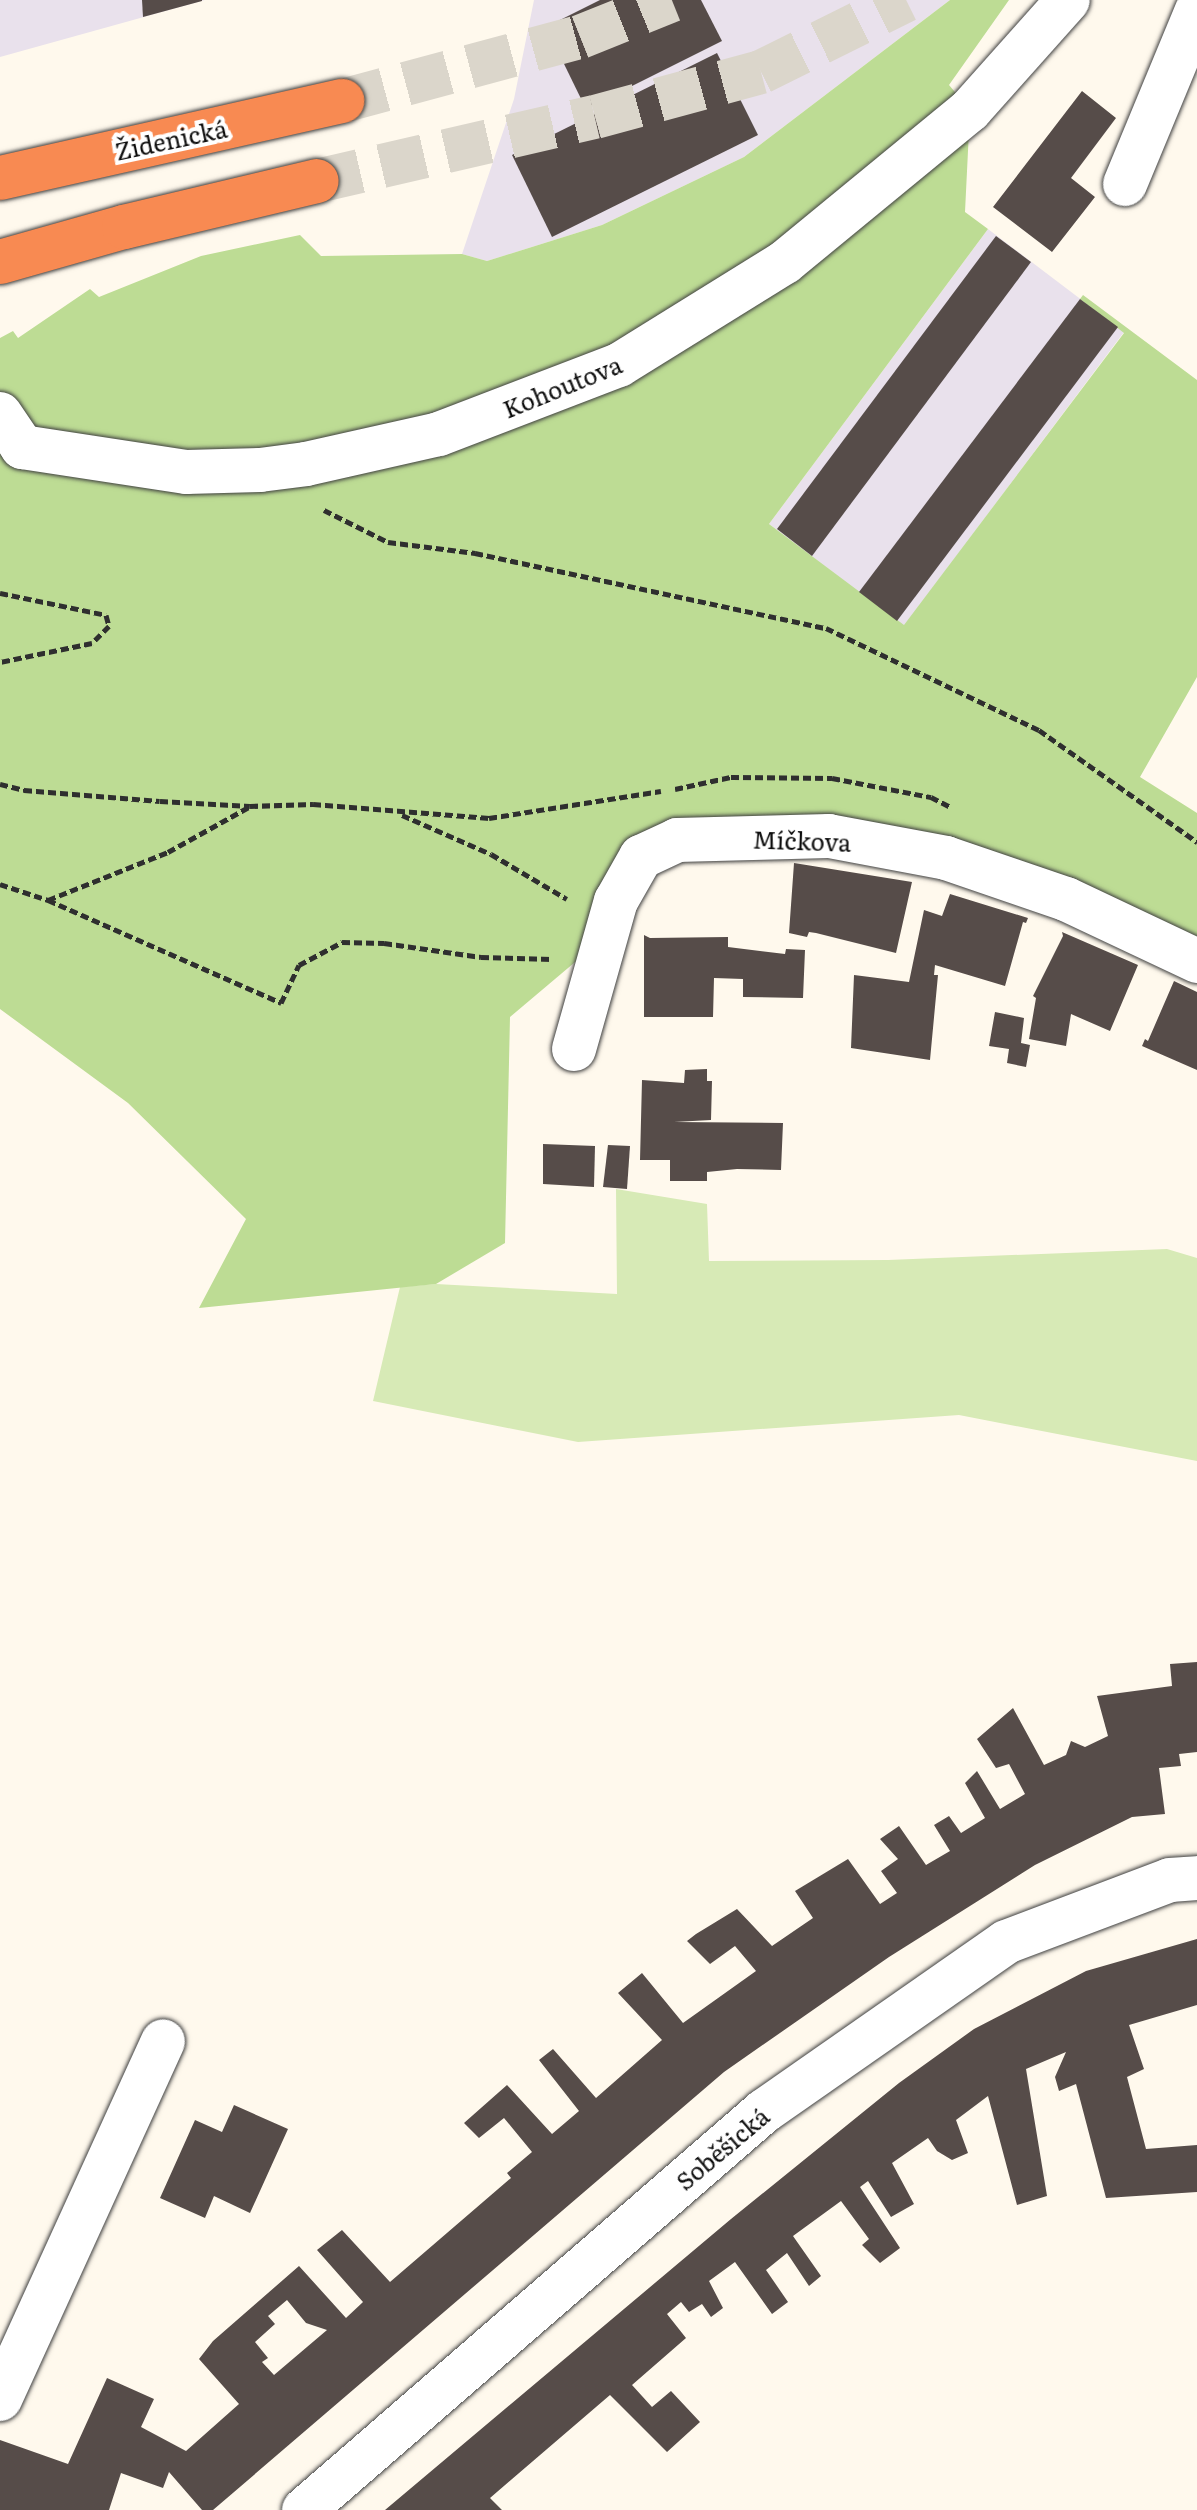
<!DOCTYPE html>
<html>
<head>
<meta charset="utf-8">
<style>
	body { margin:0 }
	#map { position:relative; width:1197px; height:2510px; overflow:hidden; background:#fff9ed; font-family:Literata,serif }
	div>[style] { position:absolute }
	.industrial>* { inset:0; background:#e9e1ec }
	.green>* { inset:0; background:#d7eab6 }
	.forest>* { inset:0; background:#bddc94 }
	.building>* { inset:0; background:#564c49 }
	.highway-tunnel>* { height:44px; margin-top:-22px; transform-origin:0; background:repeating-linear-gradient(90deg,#dbd6cb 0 44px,transparent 0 66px) }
	.path>* { height:5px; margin-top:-2.5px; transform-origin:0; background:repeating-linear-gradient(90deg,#2f2f2f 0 8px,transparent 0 12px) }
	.roads { filter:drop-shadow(0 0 2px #404040) drop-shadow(0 0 2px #404040) }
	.minor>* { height:44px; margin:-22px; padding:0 22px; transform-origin:22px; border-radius:22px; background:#fff }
	.highway>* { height:44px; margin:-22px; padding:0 22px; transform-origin:22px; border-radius:22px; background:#f88a52 }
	span { translate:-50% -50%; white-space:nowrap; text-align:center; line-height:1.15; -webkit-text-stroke:8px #fff; paint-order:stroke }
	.street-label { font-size:24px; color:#0d0d0d }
</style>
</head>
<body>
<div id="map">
	<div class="industrial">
		<div style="clip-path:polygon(0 0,205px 0,0 57px)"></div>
		<div style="clip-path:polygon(534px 0,950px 0,744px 157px,602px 225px,487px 261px,462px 254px,514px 99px)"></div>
		<div style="clip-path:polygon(988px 229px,1124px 332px,904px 626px,769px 524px)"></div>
	</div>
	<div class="green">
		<div style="clip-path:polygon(616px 1189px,707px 1204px,709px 1261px,888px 1260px,1167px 1249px,1197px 1258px,1197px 1461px,959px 1415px,578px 1442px,373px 1401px,400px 1287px,436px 1284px,617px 1294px)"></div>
	</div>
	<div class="forest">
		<div style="clip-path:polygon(950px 0,1009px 0,949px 85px,970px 110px,965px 212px,988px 229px,769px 524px,904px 625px,1124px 333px,1080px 299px,1083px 295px,1197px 380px,1197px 677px,1140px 777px,1197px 813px,1197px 942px,1069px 884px,675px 826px,587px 952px,510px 1017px,505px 1243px,436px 1284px,199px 1308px,246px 1219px,128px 1103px,0 1009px,0 338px,13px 331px,18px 338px,90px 289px,99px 297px,201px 256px,300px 235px,321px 256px,462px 254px,487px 261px,602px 225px,744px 157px)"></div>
	</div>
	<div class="building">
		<div style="clip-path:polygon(142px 0,202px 0,202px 1px,143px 17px)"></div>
		<div style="clip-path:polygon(600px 0,701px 0,722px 41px,586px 109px,546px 27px)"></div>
		<div style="clip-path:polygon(717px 53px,758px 135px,552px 237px,512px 155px)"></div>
		<div style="clip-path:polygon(1082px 91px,1116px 118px,1071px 178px,1095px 197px,1052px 252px,993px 207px)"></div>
		<div style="clip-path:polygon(996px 236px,1031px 262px,812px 556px,777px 529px)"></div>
		<div style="clip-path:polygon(1080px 299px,1118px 327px,897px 621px,859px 592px)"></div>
		<div style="clip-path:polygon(794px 863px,912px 882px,896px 953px,816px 933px,809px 932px,807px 937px,789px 933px)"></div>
		<div style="clip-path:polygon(950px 894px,1028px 918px,1026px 923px,1023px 922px,1005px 986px,935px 965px,934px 975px,938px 975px,930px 1060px,851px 1048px,854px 975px,909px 982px,924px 910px,942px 916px)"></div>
		<div style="clip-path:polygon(1062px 932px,1138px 965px,1110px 1031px,1071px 1014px,1066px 1046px,1029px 1039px,1036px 998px,1033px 996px,1063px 936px)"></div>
		<div style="clip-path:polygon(644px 935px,650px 938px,728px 937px,728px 947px,785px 954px,786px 949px,805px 950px,803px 998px,743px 997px,743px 979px,714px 978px,713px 1017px,644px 1017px)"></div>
		<div style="clip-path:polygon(1174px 981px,1197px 992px,1197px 1070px,1142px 1046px,1145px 1039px,1148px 1041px)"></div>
		<div style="clip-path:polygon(995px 1012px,1024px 1018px,1021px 1043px,1030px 1045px,1026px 1067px,1007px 1063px,1009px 1049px,989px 1046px)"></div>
		<div style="clip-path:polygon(707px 1069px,707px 1081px,712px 1081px,711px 1120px,674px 1122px,783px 1123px,781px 1170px,737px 1169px,707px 1172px,707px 1181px,670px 1181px,670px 1160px,640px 1160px,642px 1080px,684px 1083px,685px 1070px)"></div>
		<div style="clip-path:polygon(543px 1144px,595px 1146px,594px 1187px,543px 1184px)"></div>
		<div style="clip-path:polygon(608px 1145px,630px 1146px,627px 1189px,603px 1187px)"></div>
		<div style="clip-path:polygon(evenodd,1197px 1662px,1197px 1752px,1179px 1754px,1181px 1766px,1159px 1768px,1165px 1814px,1132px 1817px,1035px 1865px,889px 1957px,724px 2072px,213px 2510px,202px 2510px,169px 2472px,163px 2488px,121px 2473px,109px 2510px,0 2510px,0 2440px,68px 2464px,107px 2378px,154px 2399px,141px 2427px,186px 2451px,239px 2404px,199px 2359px,213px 2341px,299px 2266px,346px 2318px,363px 2302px,317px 2250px,342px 2230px,390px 2282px,511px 2178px,507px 2173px,532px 2152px,504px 2118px,479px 2138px,464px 2123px,507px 2085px,552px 2134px,579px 2111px,539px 2060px,553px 2049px,596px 2098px,662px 2040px,618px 1993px,642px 1973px,683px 2023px,756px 1971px,735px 1946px,710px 1964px,687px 1941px,696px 1934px,737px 1909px,772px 1946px,813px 1918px,795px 1891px,848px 1859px,880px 1904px,897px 1893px,881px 1871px,898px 1859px,880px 1839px,899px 1826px,926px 1865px,950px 1851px,934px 1825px,949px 1816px,961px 1833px,985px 1818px,965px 1783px,977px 1771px,1000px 1809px,1025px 1794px,1009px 1764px,996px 1768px,977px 1739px,1013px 1708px,1044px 1765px,1066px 1755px,1071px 1741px,1085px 1747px,1108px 1736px,1097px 1696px,1172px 1686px,1170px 1664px,1197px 1662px,287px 2300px,306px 2323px,327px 2330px,274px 2375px,262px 2362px,268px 2358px,255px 2342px,275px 2324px,268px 2316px,287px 2300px)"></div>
		<div style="clip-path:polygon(1197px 1939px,1197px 2005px,1129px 2025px,1144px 2069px,1127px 2077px,1146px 2149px,1197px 2145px,1197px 2192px,1106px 2198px,1076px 2084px,1059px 2091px,1055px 2077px,1066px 2052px,1026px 2069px,1047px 2196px,1017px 2205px,988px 2096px,956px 2120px,968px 2153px,952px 2160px,937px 2151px,928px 2138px,892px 2163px,914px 2204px,891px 2217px,868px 2181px,860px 2187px,900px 2248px,880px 2263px,862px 2245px,869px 2239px,841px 2201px,793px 2236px,821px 2276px,809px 2286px,787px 2253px,766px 2270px,788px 2302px,772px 2314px,735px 2262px,709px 2281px,723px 2308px,711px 2317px,702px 2304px,689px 2312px,681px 2302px,667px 2314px,686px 2338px,632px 2385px,652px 2407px,671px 2391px,700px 2422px,667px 2452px,610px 2395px,490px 2498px,502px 2510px,385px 2510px,731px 2219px,899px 2083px,974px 2029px,1086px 1971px)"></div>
		<div style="clip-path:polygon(234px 2105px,288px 2129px,250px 2213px,214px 2196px,205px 2218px,160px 2198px,195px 2120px,222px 2132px)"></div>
	</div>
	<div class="highway-tunnel">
		<div style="left:342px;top:101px;width:246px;rotate:-15.1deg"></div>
		<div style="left:580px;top:37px;width:99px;rotate:-21.9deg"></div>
		<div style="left:317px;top:181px;width:285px;rotate:-13deg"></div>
		<div style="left:595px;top:117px;width:172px;rotate:-15.2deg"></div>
		<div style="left:761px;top:72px;width:162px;rotate:-26.4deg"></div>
	</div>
	<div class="path">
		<div style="left:324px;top:510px;width:72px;rotate:26.6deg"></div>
		<div style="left:388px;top:542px;width:88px;rotate:7.2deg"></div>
		<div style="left:475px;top:553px;width:359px;rotate:12.1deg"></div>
		<div style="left:826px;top:628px;width:236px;rotate:25.6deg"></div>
		<div style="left:1039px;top:730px;width:194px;rotate:35.3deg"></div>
		<div style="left:0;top:593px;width:108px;rotate:11.7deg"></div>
		<div style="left:106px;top:615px;width:11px;rotate:75deg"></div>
		<div style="left:109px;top:626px;width:24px;rotate:135deg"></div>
		<div style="left:92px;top:643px;width:94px;rotate:168.3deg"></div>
		<div style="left:0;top:784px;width:25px;rotate:14deg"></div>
		<div style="left:24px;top:790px;width:136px;rotate:4.6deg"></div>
		<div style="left:160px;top:801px;width:90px;rotate:3.2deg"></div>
		<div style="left:250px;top:806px;width:63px;rotate:-1.8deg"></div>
		<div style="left:313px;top:804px;width:177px;rotate:4.5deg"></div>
		<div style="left:489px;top:818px;width:174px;rotate:-8.9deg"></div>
		<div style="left:675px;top:789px;width:57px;rotate:-12.1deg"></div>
		<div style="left:731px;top:777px;width:101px;rotate:0.6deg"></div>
		<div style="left:832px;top:778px;width:101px;rotate:10.9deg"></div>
		<div style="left:931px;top:797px;width:22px;rotate:27deg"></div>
		<div style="left:402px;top:815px;width:97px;rotate:23.7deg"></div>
		<div style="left:491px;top:854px;width:88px;rotate:30.6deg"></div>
		<div style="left:0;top:884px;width:51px;rotate:18.4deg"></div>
		<div style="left:48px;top:900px;width:255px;rotate:23.8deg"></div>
		<div style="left:281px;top:1003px;width:42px;rotate:-64.7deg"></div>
		<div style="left:299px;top:965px;width:49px;rotate:-28.1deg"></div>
		<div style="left:342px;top:942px;width:42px;rotate:1.4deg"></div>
		<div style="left:384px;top:943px;width:98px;rotate:8.2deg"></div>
		<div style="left:481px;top:957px;width:71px;rotate:1.6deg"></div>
		<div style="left:48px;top:900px;width:129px;rotate:-21.8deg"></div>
		<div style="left:168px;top:852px;width:93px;rotate:-29.1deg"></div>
	</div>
	<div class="roads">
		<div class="minor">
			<div style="left:1125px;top:184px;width:188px;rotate:-67.5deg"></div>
			<div style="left:0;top:414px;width:40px;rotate:56deg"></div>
			<div style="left:22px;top:447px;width:166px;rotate:8.7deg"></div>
			<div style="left:186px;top:472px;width:74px;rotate:-1.5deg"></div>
			<div style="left:260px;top:470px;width:46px;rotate:-7.4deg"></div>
			<div style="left:306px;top:464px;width:136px;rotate:-12.7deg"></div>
			<div style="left:439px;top:434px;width:193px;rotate:-21deg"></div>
			<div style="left:619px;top:365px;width:195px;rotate:-31.8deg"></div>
			<div style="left:785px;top:262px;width:239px;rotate:-39.4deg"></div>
			<div style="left:970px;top:110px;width:147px;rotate:-48.3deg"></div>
			<div style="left:574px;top:1049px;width:154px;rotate:-74.2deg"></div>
			<div style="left:616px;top:901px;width:51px;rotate:-60.4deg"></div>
			<div style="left:641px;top:857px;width:40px;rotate:-25deg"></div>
			<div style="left:677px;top:840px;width:152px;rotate:-1.5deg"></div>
			<div style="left:829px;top:836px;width:119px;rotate:10.6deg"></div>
			<div style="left:946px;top:858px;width:127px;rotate:18.9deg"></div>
			<div style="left:1066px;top:899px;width:145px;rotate:25.3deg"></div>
			<div style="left:0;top:2399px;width:393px;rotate:-65.5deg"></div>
			<div style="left:304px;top:2510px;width:609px;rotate:-40.94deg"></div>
			<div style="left:764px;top:2111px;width:295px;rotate:-34.9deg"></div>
			<div style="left:1006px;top:1942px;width:175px;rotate:-20.7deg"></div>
			<div style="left:1170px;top:1880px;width:27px;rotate:-4deg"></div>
		</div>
		<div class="highway">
			<div style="left:0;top:178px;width:351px;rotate:-12.7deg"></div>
			<div style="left:0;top:262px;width:129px;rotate:-15.8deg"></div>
			<div style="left:124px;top:227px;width:198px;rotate:-13.4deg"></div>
		</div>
	</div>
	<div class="street-label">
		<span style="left:171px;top:139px;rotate:-12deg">Židenická</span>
		<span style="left:562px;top:386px;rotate:-22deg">Kohoutova</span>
		<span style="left:802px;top:840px;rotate:2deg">Míčkova</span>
		<span style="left:722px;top:2148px;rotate:-40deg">Soběšická</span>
	</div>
</div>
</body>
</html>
